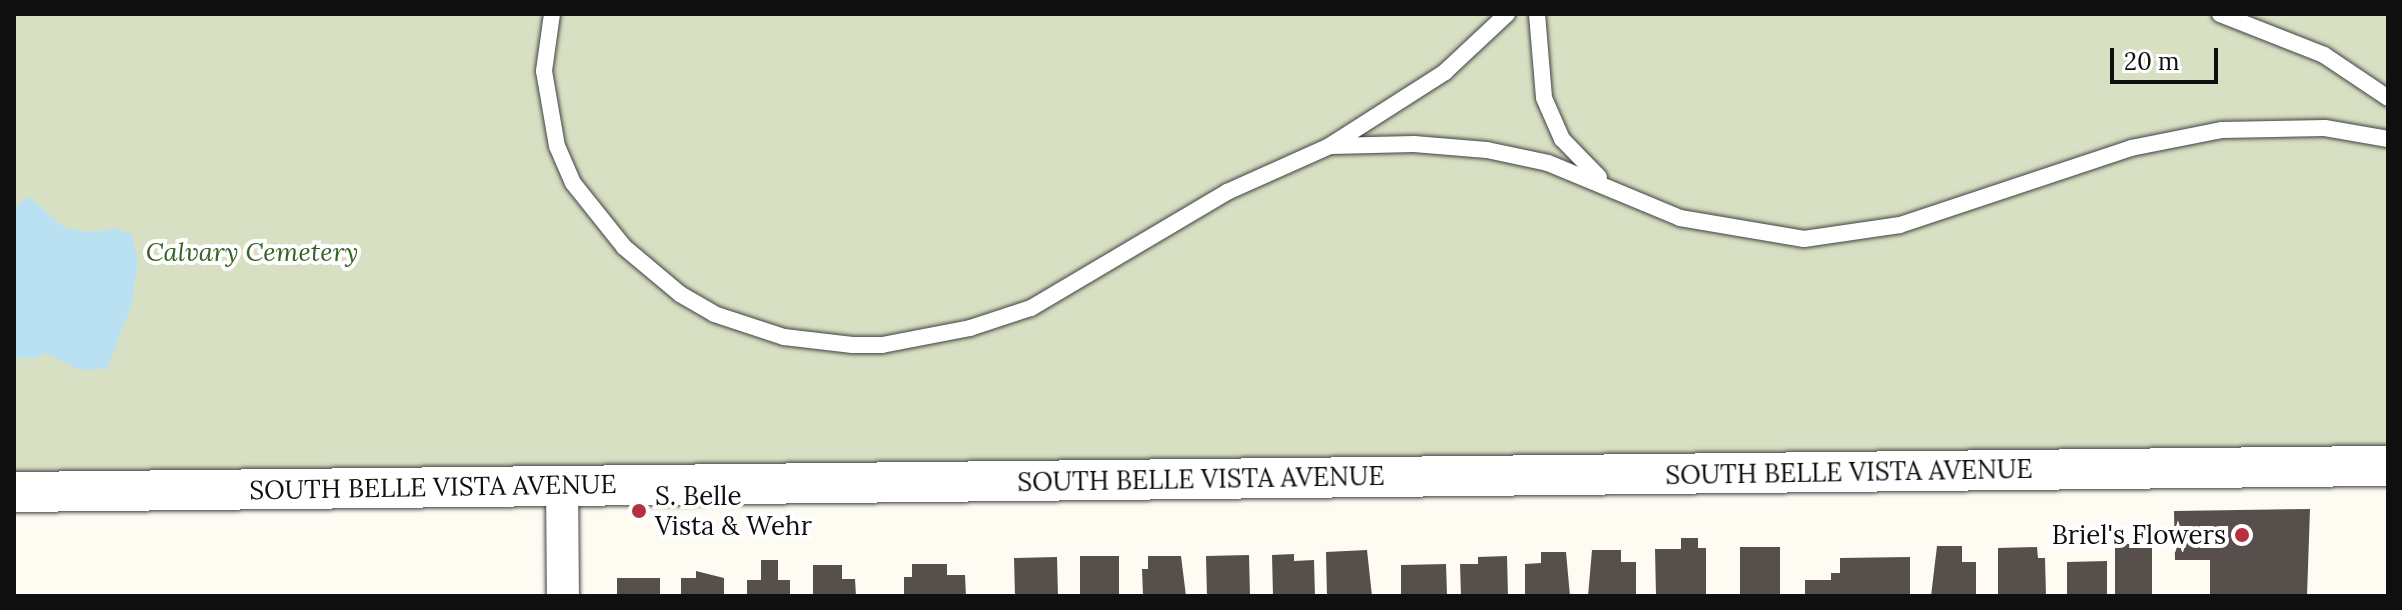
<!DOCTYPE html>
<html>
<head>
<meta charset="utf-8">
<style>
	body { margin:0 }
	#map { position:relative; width:2402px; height:610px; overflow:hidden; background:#fefbf2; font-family:Lora,serif }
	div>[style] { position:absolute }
	.cemetery>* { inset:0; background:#d8e0c3 }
	.water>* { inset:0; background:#bae1f2 }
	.building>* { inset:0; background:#574f4c }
	.roads { filter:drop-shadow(0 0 2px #424242) drop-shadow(0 0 2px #424242) }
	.service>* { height:16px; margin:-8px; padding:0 8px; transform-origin:8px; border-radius:8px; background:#fff }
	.minor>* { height:32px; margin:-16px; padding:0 16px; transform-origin:16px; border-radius:16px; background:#fff }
	.tertiary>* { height:40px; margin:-20px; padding:0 20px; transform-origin:20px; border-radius:20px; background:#fff }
	.dots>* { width:22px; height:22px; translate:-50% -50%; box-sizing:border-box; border:4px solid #fff; border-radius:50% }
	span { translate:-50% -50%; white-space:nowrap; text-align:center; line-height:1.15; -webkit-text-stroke:8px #fff; paint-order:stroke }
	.park-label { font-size:26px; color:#356323; font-style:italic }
	.street-label { font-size:26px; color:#0f0f0f }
	.poi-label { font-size:26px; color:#0f0f0f }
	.left { translate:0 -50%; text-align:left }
	.right { translate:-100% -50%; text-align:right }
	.frame { position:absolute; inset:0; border:16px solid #0f0f0f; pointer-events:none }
	.scale { position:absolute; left:2110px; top:48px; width:108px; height:36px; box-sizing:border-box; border:4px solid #0f0f0f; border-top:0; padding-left:10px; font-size:24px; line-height:28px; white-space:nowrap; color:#0f0f0f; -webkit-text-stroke:6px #fff; paint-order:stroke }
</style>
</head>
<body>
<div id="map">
	<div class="cemetery">
		<div style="clip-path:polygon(14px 14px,2388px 14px,2388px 466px,14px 492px)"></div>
	</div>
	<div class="water">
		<div style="clip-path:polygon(28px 196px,65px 228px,94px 232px,116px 228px,132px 235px,138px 263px,131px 307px,107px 369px,80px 370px,46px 353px,34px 359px,14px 357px,14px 209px)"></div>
	</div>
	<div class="building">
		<div style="clip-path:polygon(2310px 509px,2307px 596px,2210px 596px,2210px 560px,2175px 560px,2174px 511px)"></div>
		<div style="clip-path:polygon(1681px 538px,1698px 538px,1698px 548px,1706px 548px,1706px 596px,1656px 596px,1655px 549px,1681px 549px)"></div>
		<div style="clip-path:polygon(2115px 544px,2152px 544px,2152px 596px,2115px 596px)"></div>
		<div style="clip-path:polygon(1937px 546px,1962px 546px,1962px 562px,1976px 562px,1976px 596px,1931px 596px)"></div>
		<div style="clip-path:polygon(1740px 547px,1780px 547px,1780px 596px,1740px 596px)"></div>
		<div style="clip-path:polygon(2037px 547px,2038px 558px,2045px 558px,2046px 596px,1998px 596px,1998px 548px)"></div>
		<div style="clip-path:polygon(1367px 550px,1372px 596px,1327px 596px,1326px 552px)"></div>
		<div style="clip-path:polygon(1592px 550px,1621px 550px,1621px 562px,1636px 562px,1636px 596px,1588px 596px)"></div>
		<div style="clip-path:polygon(1541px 552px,1566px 552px,1570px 596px,1525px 596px,1525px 564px,1541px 563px)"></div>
		<div style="clip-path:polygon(1294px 554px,1294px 561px,1314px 560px,1315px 596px,1273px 596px,1272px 555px)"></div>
		<div style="clip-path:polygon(1249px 555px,1250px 596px,1207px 596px,1206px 556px)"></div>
		<div style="clip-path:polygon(1080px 556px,1119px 556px,1119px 596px,1080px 596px)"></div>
		<div style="clip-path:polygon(1148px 556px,1181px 556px,1186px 596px,1143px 596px,1142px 569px,1148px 569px)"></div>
		<div style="clip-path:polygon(1507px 556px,1508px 596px,1461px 596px,1460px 564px,1478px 564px,1478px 557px)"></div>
		<div style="clip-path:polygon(1057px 557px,1058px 596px,1015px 596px,1014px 558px)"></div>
		<div style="clip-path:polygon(1910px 557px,1910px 596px,1805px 596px,1805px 580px,1831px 580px,1831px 573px,1840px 573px,1840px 558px)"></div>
		<div style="clip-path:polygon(761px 560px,778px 560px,778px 580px,790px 580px,790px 596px,747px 596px,747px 580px,761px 580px)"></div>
		<div style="clip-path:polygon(2107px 561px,2107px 596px,2067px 596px,2067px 562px)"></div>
		<div style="clip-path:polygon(912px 564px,947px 564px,947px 575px,965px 575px,966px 596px,904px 596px,904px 577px,912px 577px)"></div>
		<div style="clip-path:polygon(1446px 564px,1447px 596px,1401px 596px,1401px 565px)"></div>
		<div style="clip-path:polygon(813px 565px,842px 565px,842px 579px,855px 579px,856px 596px,813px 596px)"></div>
		<div style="clip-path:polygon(696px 571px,724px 578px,724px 596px,681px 596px,681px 578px,696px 578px)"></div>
		<div style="clip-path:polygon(617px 578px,660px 578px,660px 596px,617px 596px)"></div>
	</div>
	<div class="roads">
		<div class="service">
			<div style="left:552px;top:14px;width:58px;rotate:98deg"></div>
			<div style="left:544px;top:71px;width:76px;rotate:80.2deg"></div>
			<div style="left:557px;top:146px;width:40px;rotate:66.6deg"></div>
			<div style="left:573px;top:183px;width:82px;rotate:51.4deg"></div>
			<div style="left:624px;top:247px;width:73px;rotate:40deg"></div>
			<div style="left:680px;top:294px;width:39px;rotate:30deg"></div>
			<div style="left:714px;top:314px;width:74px;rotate:18.2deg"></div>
			<div style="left:784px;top:337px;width:69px;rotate:6.6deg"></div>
			<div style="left:853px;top:345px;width:29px"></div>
			<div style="left:882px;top:345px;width:90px;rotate:-10.9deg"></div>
			<div style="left:970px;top:328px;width:64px;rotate:-18.2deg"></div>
			<div style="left:1031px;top:308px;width:228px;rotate:-30.6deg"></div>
			<div style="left:1227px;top:192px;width:113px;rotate:-24.1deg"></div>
			<div style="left:1330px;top:146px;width:84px;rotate:-1.4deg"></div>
			<div style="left:1414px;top:144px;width:73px;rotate:4.7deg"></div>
			<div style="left:1487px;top:150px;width:62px;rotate:12deg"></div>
			<div style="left:1548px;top:163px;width:143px;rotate:22.6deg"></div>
			<div style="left:1680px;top:218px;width:126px;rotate:9.6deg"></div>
			<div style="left:1804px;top:239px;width:97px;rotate:-8.3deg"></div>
			<div style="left:1900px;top:225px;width:243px;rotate:-18.4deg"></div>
			<div style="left:2131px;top:148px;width:93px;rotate:-11.2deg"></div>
			<div style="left:2222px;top:130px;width:103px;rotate:-1.1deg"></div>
			<div style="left:2325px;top:128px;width:64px;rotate:9.9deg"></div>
			<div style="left:1537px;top:14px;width:84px;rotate:85.2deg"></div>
			<div style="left:1544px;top:98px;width:45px;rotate:66.3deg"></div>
			<div style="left:1562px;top:139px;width:53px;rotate:45.8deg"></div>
			<div style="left:2220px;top:14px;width:112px;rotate:21.5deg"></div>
			<div style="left:2324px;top:55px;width:77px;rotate:33.9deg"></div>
			<div style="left:1331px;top:145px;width:135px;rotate:-32.6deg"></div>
			<div style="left:1445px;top:72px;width:85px;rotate:-43.1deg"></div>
		</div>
		<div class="minor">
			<div style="left:562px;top:486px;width:110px;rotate:89.5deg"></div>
		</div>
		<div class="tertiary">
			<div style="left:14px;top:492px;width:2374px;rotate:-0.63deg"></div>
		</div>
	</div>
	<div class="dots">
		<div style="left:639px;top:511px;background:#b63040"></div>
		<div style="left:2242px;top:535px;background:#b63040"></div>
	</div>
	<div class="park-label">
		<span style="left:252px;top:252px">Calvary Cemetery</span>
	</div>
	<div class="street-label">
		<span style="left:1849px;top:472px;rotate:-1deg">SOUTH BELLE VISTA AVENUE</span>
		<span style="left:1201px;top:479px;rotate:-1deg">SOUTH BELLE VISTA AVENUE</span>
		<span style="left:433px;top:487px;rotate:-1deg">SOUTH BELLE VISTA AVENUE</span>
	</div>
	<div class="poi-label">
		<span class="left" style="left:655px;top:511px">S. Belle<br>Vista &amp; Wehr</span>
		<span class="right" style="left:2226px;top:535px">Briel's Flowers</span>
	</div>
	<div class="frame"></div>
	<div class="scale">20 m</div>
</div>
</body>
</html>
